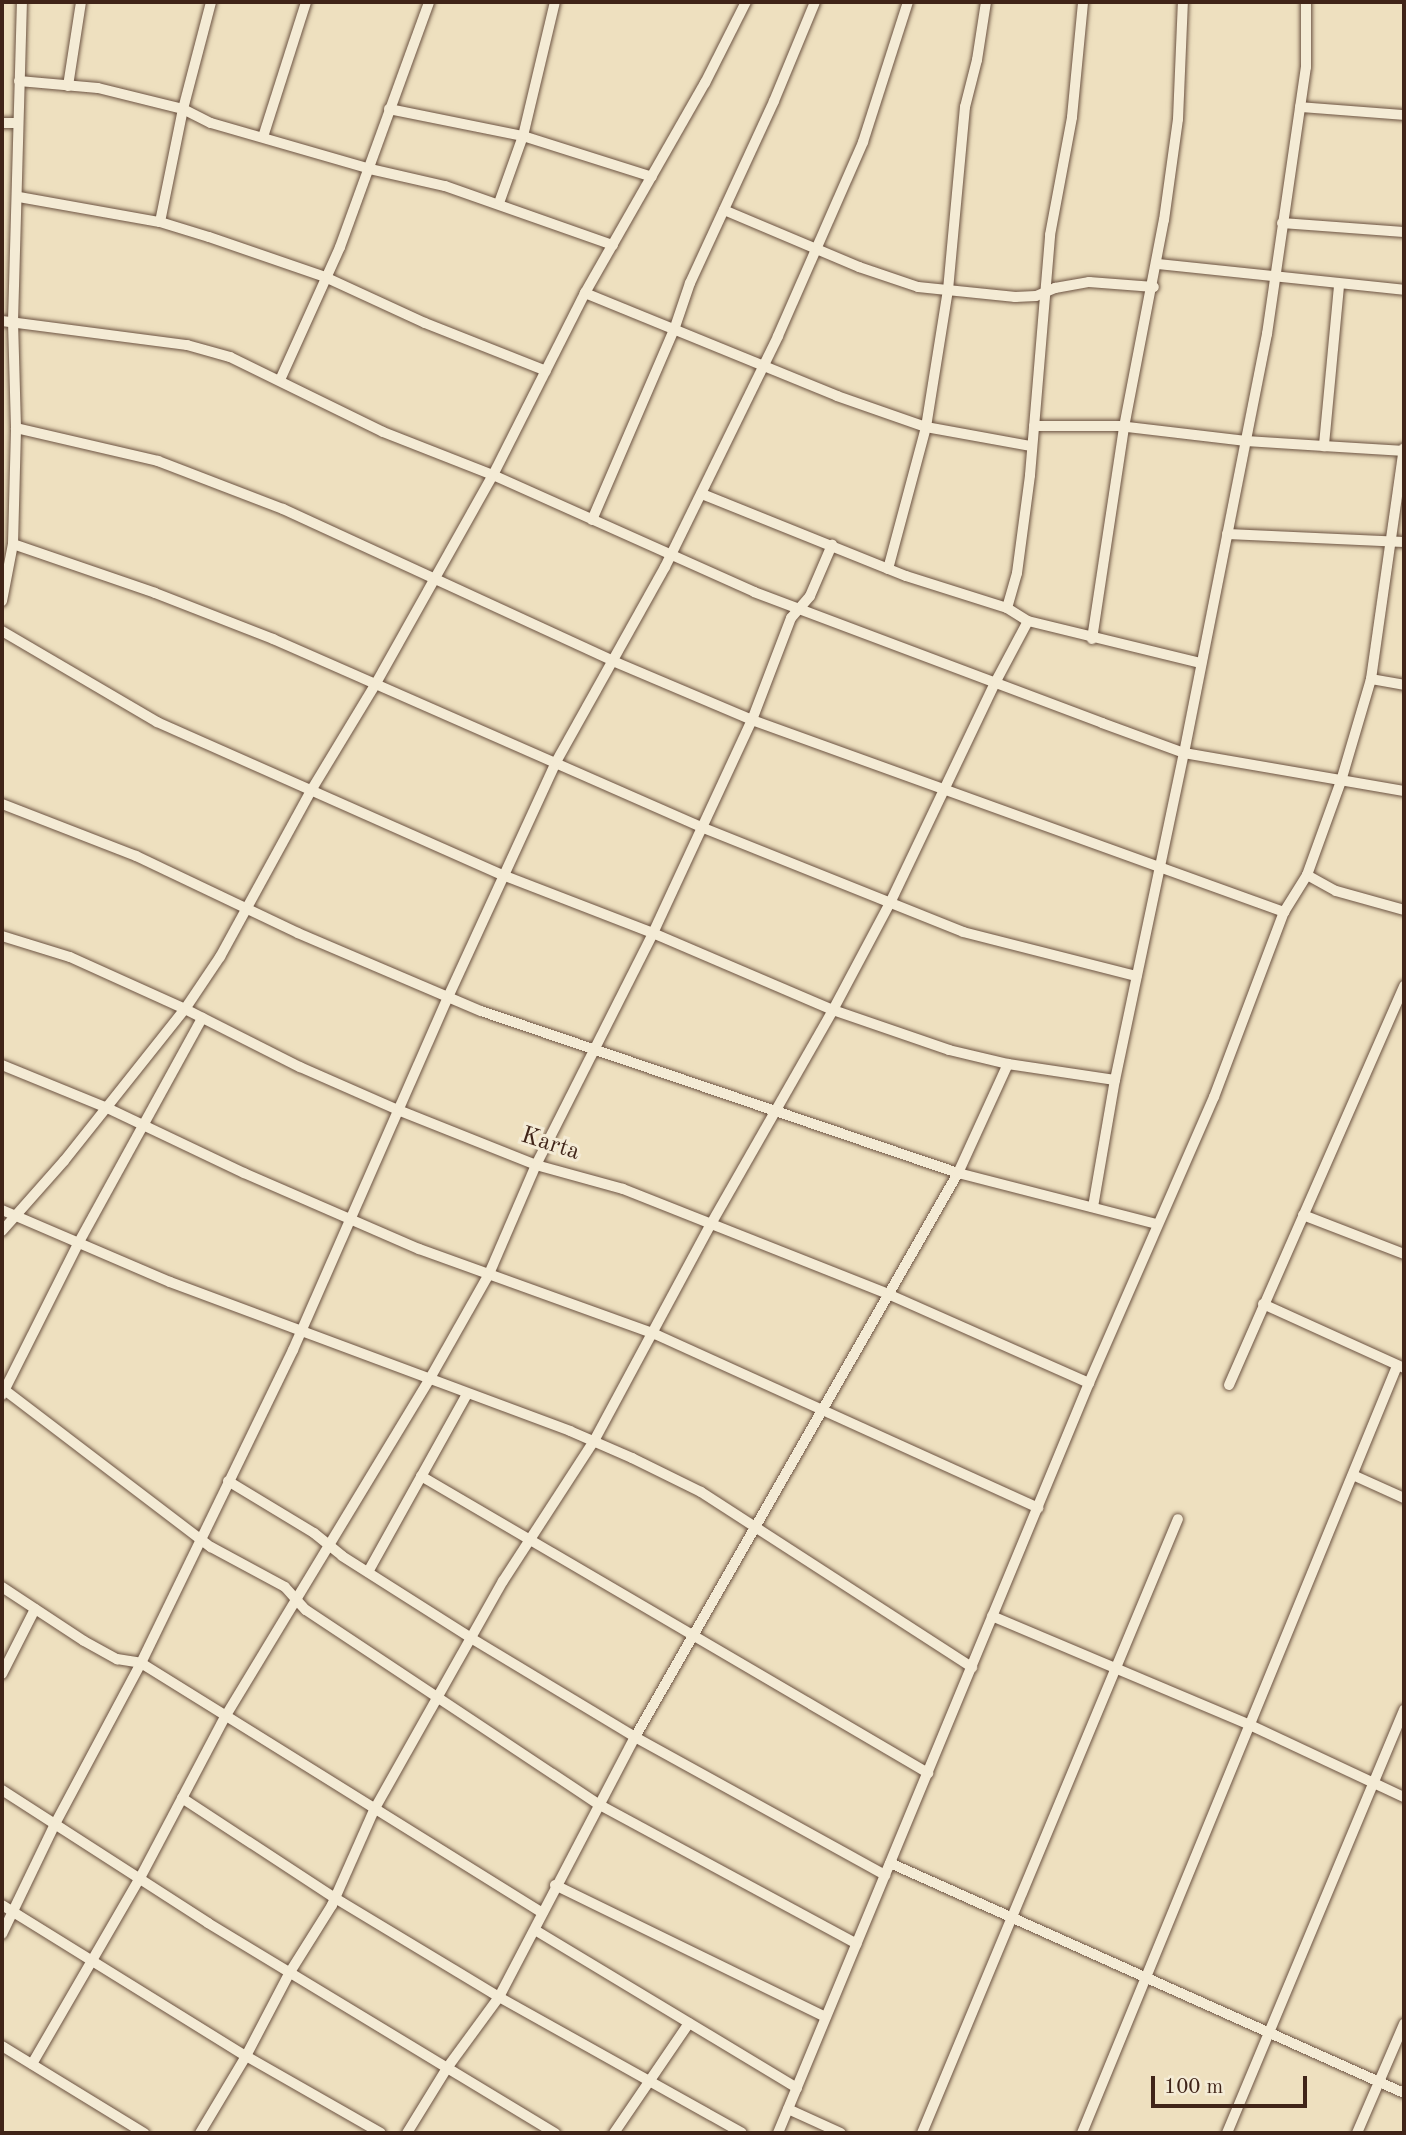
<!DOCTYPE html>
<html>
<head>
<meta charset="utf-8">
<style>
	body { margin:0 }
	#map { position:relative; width:1406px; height:2135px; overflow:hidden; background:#eee0bf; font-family:"Old Standard TT",serif }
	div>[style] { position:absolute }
	.roads { filter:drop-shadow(0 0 2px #6c5342) drop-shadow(0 0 2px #6c5342) }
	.street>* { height:10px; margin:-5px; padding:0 5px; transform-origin:5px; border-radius:5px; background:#f4ebd5 }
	span { translate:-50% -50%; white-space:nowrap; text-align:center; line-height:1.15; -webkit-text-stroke:6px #f4ebd5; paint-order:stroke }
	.street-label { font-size:24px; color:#402418 }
	.frame { position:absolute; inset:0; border:4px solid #402418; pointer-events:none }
	.scale { position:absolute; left:1151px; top:2076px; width:156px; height:32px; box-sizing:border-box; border:4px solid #402418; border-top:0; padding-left:9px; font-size:21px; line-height:24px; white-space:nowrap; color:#402418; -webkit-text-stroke:5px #f4ebd5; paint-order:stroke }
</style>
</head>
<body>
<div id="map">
	<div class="roads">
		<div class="street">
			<div style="left:19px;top:81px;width:79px;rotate:5.1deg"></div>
			<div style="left:98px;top:88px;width:88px;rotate:13.9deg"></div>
			<div style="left:183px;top:109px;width:31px;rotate:27deg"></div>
			<div style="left:211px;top:123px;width:166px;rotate:16.1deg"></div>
			<div style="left:370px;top:169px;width:77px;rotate:12.8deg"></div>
			<div style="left:445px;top:186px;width:178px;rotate:19.4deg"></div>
			<div style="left:68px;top:86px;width:85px;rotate:-81.2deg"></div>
			<div style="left:1300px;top:107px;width:104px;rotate:4.4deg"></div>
			<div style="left:389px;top:109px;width:137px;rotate:11.4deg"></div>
			<div style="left:523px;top:136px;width:135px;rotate:17.6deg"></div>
			<div style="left:2px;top:123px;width:15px"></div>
			<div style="left:263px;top:137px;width:142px;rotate:-72.3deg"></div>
			<div style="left:19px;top:197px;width:143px;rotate:10.1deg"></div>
			<div style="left:160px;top:222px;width:51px;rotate:17deg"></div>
			<div style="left:209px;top:237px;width:123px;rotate:19deg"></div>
			<div style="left:325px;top:277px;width:110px;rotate:24.7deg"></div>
			<div style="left:425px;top:323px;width:130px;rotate:21.6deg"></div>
			<div style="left:499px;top:203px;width:71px;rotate:-70.3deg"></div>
			<div style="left:523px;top:136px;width:138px;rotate:-76.6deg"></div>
			<div style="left:724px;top:210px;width:147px;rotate:22.9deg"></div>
			<div style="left:859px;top:267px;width:62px;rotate:18.7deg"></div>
			<div style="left:918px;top:287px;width:98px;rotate:5.9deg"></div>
			<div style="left:1015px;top:297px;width:21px;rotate:-3deg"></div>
			<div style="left:1036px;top:296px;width:21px;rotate:-23deg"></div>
			<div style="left:1055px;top:288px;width:35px;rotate:-10deg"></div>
			<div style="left:1089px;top:282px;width:65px;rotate:4.4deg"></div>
			<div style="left:160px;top:222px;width:115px;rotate:-78.5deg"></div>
			<div style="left:183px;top:109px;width:111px;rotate:-75.3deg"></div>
			<div style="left:1282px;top:223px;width:122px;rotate:4.2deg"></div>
			<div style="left:1158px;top:264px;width:247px;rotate:6deg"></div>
			<div style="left:1339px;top:286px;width:161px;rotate:95.4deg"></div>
			<div style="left:1324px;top:446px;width:80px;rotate:3.6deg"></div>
			<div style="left:585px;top:293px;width:272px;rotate:22.2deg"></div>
			<div style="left:837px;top:396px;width:94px;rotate:19.2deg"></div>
			<div style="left:926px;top:427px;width:107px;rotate:10.3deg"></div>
			<div style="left:2px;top:321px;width:187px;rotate:7.4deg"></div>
			<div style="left:187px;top:345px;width:45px;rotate:15.6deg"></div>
			<div style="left:230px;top:357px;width:170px;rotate:26.1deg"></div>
			<div style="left:383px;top:432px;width:118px;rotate:21.4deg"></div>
			<div style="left:493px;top:475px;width:286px;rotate:24.1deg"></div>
			<div style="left:754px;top:592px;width:372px;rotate:20.6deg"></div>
			<div style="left:1102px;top:723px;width:87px;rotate:20.1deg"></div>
			<div style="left:1184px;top:753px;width:223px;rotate:9.8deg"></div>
			<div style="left:280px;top:380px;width:146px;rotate:-65.7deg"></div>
			<div style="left:340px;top:247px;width:261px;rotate:-70deg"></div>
			<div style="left:1034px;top:426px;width:85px"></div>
			<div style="left:1119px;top:426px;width:128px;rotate:6.7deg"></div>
			<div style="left:1246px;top:441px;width:78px;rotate:3.7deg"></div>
			<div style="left:16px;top:428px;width:146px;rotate:13.1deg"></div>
			<div style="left:158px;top:461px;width:134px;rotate:21deg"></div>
			<div style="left:283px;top:509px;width:363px;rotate:24.7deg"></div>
			<div style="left:613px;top:661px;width:151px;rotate:23deg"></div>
			<div style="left:752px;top:720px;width:566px;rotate:19.84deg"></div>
			<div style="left:702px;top:494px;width:220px;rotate:21.9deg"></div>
			<div style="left:906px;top:576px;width:106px;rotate:17.6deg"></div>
			<div style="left:1007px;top:608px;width:25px;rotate:32deg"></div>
			<div style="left:1028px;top:621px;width:177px;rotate:13.7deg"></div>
			<div style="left:592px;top:520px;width:207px;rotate:-66.7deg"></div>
			<div style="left:674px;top:330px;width:50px;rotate:-71.2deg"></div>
			<div style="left:690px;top:283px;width:200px;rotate:-65.2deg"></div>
			<div style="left:774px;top:101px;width:107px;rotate:-67.5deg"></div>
			<div style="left:1227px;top:534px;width:177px;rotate:2.6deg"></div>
			<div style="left:13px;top:544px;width:150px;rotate:19deg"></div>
			<div style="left:155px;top:593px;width:127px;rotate:21.3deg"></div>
			<div style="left:273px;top:639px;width:467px;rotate:23.7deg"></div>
			<div style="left:701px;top:827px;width:282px;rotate:21.8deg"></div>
			<div style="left:963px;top:932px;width:179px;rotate:14.3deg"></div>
			<div style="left:888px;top:569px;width:147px;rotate:-75deg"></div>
			<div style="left:926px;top:427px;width:139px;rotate:-80.9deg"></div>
			<div style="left:948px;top:290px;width:184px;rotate:-84.7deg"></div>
			<div style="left:965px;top:107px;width:49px;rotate:-75.7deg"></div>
			<div style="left:977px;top:60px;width:59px;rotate:-81.2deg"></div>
			<div style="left:2px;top:601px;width:58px;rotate:-79.1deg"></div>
			<div style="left:13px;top:544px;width:116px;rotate:-88.5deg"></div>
			<div style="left:16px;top:428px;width:106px;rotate:-91.6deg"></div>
			<div style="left:13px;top:322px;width:320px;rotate:-88.4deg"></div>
			<div style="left:1007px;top:608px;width:36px;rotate:-74deg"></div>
			<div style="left:1017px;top:573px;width:99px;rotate:-82.4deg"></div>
			<div style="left:1030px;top:475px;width:241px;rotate:-85.2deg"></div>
			<div style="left:1050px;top:235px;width:120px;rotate:-79.4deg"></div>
			<div style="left:1072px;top:117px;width:116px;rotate:-84.5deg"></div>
			<div style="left:2px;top:631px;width:180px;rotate:30.4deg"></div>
			<div style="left:157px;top:722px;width:381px;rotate:23.9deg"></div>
			<div style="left:505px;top:876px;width:159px;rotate:21.1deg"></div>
			<div style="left:653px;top:933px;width:196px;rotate:23.2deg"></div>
			<div style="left:833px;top:1010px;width:123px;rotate:19deg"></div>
			<div style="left:949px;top:1050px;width:61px;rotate:13.3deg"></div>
			<div style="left:1008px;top:1064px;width:108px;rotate:8.5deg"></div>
			<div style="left:1092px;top:639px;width:214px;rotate:-81.4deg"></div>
			<div style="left:1124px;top:427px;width:211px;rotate:-79.1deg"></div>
			<div style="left:1164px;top:220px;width:102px;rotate:-82.1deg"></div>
			<div style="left:1178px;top:119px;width:117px;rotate:-87.6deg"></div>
			<div style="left:1371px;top:679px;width:34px;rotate:10deg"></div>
			<div style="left:2px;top:804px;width:144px;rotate:21.2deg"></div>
			<div style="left:136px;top:856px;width:179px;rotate:25.4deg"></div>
			<div style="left:298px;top:933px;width:199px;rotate:23.1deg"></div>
			<div style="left:481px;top:1011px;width:504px;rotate:18.76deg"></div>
			<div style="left:958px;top:1173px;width:205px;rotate:14.4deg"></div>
			<div style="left:1307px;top:875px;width:33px;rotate:29deg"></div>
			<div style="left:1336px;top:891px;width:71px;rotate:15.6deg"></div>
			<div style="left:2px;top:936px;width:71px;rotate:17.2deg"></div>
			<div style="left:70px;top:957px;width:126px;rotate:24.3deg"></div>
			<div style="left:185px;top:1009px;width:129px;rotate:26.8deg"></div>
			<div style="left:300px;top:1067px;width:107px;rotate:23.7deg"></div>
			<div style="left:398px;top:1110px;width:149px;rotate:21.7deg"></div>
			<div style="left:536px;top:1165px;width:90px;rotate:15.4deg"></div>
			<div style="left:623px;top:1189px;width:285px;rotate:21.6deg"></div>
			<div style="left:888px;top:1294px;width:220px;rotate:23.9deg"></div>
			<div style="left:2px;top:1065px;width:111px;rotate:22.2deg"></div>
			<div style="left:105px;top:1107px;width:154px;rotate:25.4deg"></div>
			<div style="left:244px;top:1173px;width:191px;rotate:23.5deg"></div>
			<div style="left:419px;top:1249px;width:251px;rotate:19.8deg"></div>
			<div style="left:655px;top:1334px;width:421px;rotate:24.4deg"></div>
			<div style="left:1093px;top:1207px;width:129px;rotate:-80.2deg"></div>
			<div style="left:1115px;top:1080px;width:334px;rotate:-78.1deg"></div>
			<div style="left:1184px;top:753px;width:427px;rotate:-78.8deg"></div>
			<div style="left:1267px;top:334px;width:270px;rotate:-81.7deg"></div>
			<div style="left:1306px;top:67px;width:65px;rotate:-90deg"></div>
			<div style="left:2px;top:1210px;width:183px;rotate:23.2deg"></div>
			<div style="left:170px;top:1282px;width:427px;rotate:20.4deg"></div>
			<div style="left:570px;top:1431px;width:68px;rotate:23.5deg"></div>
			<div style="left:632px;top:1458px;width:77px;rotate:26.2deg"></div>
			<div style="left:701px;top:1492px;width:323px;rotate:32.9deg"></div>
			<div style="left:1303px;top:1215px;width:108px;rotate:21.1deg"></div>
			<div style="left:2px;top:1231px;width:94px;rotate:-48.5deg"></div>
			<div style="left:64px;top:1161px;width:194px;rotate:-51.5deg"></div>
			<div style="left:185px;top:1009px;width:63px;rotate:-56.1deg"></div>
			<div style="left:220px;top:957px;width:192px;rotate:-61.3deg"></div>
			<div style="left:312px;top:789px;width:122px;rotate:-58.8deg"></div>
			<div style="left:375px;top:685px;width:241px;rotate:-60.7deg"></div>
			<div style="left:493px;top:475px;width:204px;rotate:-63.2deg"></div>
			<div style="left:585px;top:293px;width:242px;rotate:-60.3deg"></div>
			<div style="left:705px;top:83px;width:91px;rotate:-63.2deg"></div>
			<div style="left:1263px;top:1304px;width:155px;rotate:24.4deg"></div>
			<div style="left:1229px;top:1385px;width:436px;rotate:-66.3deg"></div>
			<div style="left:2px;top:1388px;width:263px;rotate:37.3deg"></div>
			<div style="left:211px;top:1547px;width:84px;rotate:28.4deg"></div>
			<div style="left:285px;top:1587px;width:31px;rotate:48deg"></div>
			<div style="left:306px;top:1610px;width:351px;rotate:33.6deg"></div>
			<div style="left:598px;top:1804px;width:294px;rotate:28.4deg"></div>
			<div style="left:2px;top:1395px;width:171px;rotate:-63.3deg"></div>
			<div style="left:79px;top:1242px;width:256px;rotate:-61.2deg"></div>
			<div style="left:1353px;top:1475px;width:56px;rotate:24.3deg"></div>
			<div style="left:421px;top:1476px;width:588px;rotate:30.36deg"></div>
			<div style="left:228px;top:1481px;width:100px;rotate:31.2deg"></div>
			<div style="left:314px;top:1533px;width:36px;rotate:39deg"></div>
			<div style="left:342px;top:1556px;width:153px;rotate:32.4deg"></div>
			<div style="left:471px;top:1638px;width:192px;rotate:31.1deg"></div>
			<div style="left:635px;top:1737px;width:286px;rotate:28.9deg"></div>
			<div style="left:368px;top:1572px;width:204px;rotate:-60.9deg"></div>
			<div style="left:2px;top:1587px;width:98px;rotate:33.4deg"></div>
			<div style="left:84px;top:1641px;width:38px;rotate:29deg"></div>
			<div style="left:117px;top:1659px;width:24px;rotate:9deg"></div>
			<div style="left:141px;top:1663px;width:473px;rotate:31.9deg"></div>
			<div style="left:992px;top:1616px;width:280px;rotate:22.9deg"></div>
			<div style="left:1250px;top:1725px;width:170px;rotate:25.1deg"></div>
			<div style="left:2px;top:1674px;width:73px;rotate:-63.1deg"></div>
			<div style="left:2px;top:1790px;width:245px;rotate:32.8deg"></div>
			<div style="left:208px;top:1923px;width:406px;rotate:31.2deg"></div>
			<div style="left:182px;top:1798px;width:183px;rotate:33.2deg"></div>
			<div style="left:335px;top:1898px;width:192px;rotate:31.1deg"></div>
			<div style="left:499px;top:1997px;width:278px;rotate:29.2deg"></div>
			<div style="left:890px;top:1863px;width:563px;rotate:24.11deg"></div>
			<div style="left:555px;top:1885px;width:301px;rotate:26deg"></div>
			<div style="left:2px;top:1905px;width:287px;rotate:31.8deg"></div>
			<div style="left:246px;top:2056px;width:155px;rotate:29.7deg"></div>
			<div style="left:535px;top:1930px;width:306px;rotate:31.1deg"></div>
			<div style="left:2px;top:1934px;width:122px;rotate:-64.3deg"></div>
			<div style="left:55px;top:1824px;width:183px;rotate:-61.9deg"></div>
			<div style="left:141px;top:1663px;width:348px;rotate:-64.1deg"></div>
			<div style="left:293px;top:1350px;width:386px;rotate:-66.3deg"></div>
			<div style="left:448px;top:997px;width:259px;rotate:-65.3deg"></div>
			<div style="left:556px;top:762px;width:223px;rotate:-60.8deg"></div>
			<div style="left:665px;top:567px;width:257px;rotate:-63.9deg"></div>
			<div style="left:778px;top:336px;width:212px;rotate:-66.3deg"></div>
			<div style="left:863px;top:142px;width:147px;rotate:-72.2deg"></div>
			<div style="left:2px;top:2046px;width:167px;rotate:31.5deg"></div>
			<div style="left:32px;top:2064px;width:215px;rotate:-59.9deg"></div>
			<div style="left:140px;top:1878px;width:182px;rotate:-62.2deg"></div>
			<div style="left:225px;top:1717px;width:394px;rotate:-58.8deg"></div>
			<div style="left:429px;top:1380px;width:122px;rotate:-60.5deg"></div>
			<div style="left:489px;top:1274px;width:119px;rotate:-66.7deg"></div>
			<div style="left:536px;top:1165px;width:260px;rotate:-63.2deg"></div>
			<div style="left:653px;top:933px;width:235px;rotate:-65.1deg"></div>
			<div style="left:752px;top:720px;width:109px;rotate:-69.1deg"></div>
			<div style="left:791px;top:618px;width:29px;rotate:-49deg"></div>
			<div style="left:810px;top:596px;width:56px;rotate:-66.7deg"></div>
			<div style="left:788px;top:2109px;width:58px;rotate:24.4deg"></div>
			<div style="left:200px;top:2133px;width:90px;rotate:-59.1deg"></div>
			<div style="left:246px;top:2056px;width:95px;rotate:-62.4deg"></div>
			<div style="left:290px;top:1972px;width:79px;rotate:-57.9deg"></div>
			<div style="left:332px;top:1905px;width:104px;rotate:-66.1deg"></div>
			<div style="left:374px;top:1810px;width:129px;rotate:-60.6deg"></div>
			<div style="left:437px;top:1698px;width:134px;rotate:-60.6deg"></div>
			<div style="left:503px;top:1581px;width:167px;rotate:-57deg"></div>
			<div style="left:594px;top:1441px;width:247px;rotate:-61.7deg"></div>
			<div style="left:711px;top:1224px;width:246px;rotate:-60.3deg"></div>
			<div style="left:833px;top:1010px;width:121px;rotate:-62deg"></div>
			<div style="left:890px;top:903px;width:244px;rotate:-64.5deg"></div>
			<div style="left:995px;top:683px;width:70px;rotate:-62deg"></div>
			<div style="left:407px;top:2133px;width:76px;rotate:-58.4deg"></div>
			<div style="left:447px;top:2068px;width:88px;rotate:-53.8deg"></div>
			<div style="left:499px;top:1997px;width:293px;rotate:-62.4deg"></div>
			<div style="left:635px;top:1737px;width:650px;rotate:-60.2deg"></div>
			<div style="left:958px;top:1173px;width:120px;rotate:-65.4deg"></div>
			<div style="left:614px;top:2133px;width:133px;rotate:-55.7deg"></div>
			<div style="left:778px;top:2133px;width:812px;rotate:-67.48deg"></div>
			<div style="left:1089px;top:1383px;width:312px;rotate:-66.4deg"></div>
			<div style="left:1214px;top:1097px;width:198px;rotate:-69.3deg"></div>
			<div style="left:1284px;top:912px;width:44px;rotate:-58.1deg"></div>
			<div style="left:1307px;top:875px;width:100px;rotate:-70.1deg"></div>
			<div style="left:1341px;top:781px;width:106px;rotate:-73.6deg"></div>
			<div style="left:1371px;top:679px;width:233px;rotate:-81.9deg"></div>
			<div style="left:922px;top:2133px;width:665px;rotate:-67.37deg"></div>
			<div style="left:1082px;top:2133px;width:829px;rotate:-67.67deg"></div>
			<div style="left:1227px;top:2133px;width:459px;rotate:-67.3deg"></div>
			<div style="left:1357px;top:2133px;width:119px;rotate:-66.7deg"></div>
		</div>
	</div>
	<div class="street-label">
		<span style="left:550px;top:1145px;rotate:18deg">Karta</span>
	</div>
	<div class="frame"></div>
	<div class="scale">100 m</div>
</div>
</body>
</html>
